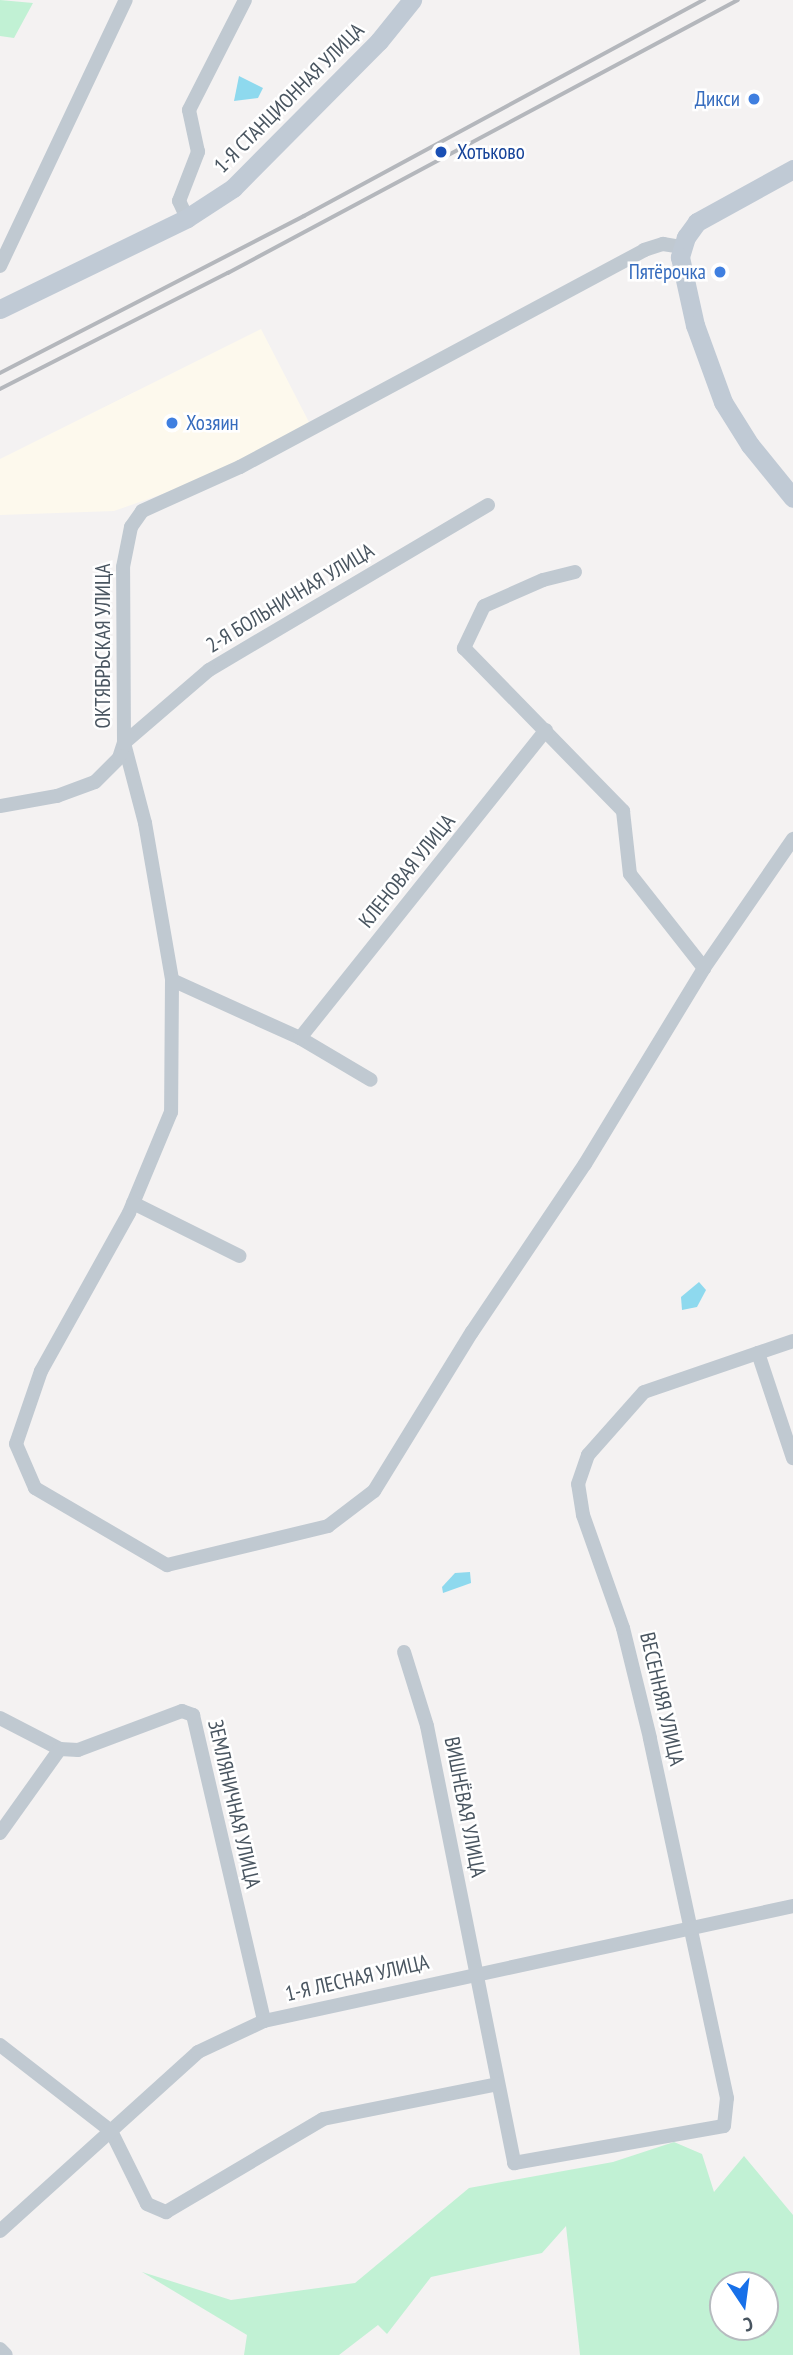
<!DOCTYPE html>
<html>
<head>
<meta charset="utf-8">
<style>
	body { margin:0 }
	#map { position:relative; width:793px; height:2355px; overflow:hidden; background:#f4f2f2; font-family:"PT Sans Narrow",sans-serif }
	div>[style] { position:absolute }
	.commercial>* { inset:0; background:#fdf9ed }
	.green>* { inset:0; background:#c1f1d4 }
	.water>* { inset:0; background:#8ed9ee }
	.street>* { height:14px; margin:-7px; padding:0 7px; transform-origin:7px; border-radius:7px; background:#c0c9d1 }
	.secondary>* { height:19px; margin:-9.5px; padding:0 9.5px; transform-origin:9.5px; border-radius:9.5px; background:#c0cad5 }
	.rail>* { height:3.5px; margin:-1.75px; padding:0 1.75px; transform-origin:1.75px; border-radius:1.75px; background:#b4b7bc }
	.dots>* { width:19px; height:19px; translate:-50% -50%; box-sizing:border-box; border:4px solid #fff; border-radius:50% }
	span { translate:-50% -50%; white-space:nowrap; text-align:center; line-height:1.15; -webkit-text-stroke:5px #fff; paint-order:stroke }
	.street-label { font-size:21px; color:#495560 }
	.shop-label { font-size:21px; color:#366cbe }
	.right { translate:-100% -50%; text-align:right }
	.left { translate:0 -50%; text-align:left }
	.transit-label { font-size:21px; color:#164399 }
	.north { position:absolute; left:709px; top:2271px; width:70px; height:70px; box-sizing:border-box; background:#fff; border:2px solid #b6bbbf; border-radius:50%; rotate:167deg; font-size:19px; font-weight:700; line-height:28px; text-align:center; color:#495560 }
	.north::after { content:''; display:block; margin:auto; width:24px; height:32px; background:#1770e9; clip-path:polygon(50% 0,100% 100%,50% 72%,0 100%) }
</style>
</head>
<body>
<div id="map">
	<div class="commercial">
		<div style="clip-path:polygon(261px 329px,312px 428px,240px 467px,114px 511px,0 515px,0 459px)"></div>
	</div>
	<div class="green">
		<div style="clip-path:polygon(0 0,33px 3px,14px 38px,0 36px)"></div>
		<div style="clip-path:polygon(evenodd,674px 2142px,702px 2154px,714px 2192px,744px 2156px,793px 2215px,793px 2355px,580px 2355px,566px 2226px,542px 2253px,431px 2277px,387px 2334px,378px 2325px,339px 2355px,244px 2355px,247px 2335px,142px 2272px,231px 2300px,355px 2283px,469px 2188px,613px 2162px,674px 2142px,765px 2285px,765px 2327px,723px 2327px,723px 2285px,765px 2285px)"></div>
	</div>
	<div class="water">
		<div style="clip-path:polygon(239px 76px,263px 88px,258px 98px,234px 101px)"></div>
		<div style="clip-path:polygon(699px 1282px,706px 1290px,697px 1307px,682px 1310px,681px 1297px)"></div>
		<div style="clip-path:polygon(470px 1572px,471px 1583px,443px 1593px,442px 1587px,455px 1573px)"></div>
	</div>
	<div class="street">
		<div style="left:187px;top:218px;width:19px;rotate:-115deg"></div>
		<div style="left:179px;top:201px;width:53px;rotate:-68.8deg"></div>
		<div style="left:198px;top:152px;width:43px;rotate:-102.1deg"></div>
		<div style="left:189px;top:110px;width:123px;rotate:-63deg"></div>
		<div style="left:0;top:266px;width:294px;rotate:-64.7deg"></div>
		<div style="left:488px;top:505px;width:324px;rotate:149.4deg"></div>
		<div style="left:209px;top:670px;width:112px;rotate:139.3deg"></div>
		<div style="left:124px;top:743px;width:83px;rotate:75.3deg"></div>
		<div style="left:145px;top:823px;width:159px;rotate:80.2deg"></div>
		<div style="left:172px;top:980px;width:132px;rotate:90.4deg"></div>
		<div style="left:171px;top:1112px;width:109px;rotate:112.6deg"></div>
		<div style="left:129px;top:1213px;width:181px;rotate:119.1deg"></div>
		<div style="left:41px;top:1371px;width:77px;rotate:108.9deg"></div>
		<div style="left:16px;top:1444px;width:48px;rotate:66.6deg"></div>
		<div style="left:35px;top:1488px;width:153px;rotate:30.3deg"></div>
		<div style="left:167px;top:1565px;width:166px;rotate:-13.6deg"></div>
		<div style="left:328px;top:1526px;width:58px;rotate:-37.3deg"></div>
		<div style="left:374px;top:1491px;width:187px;rotate:-58.4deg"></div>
		<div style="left:472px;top:1332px;width:202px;rotate:-56.1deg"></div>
		<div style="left:585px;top:1164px;width:229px;rotate:-58.7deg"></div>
		<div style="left:704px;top:968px;width:157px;rotate:-55.4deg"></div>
		<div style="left:575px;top:572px;width:33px;rotate:166deg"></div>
		<div style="left:543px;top:580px;width:64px;rotate:156.2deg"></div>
		<div style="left:484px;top:606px;width:47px;rotate:115.5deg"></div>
		<div style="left:464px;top:648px;width:228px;rotate:45.7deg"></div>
		<div style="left:623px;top:811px;width:63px;rotate:83.7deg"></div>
		<div style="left:630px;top:874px;width:120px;rotate:51.8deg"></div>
		<div style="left:0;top:806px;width:58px;rotate:-10deg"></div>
		<div style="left:57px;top:796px;width:40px;rotate:-20.2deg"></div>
		<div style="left:95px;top:782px;width:34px;rotate:-45deg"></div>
		<div style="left:119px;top:758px;width:16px;rotate:-72deg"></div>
		<div style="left:124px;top:743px;width:176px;rotate:-90.3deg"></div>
		<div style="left:123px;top:567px;width:41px;rotate:-78.7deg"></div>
		<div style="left:131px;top:527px;width:19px;rotate:-55deg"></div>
		<div style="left:142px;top:511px;width:107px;rotate:-24.2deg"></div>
		<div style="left:240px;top:467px;width:459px;rotate:-28.2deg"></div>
		<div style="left:644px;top:250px;width:20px;rotate:-18deg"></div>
		<div style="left:663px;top:244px;width:18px;rotate:9deg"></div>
		<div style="left:172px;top:980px;width:141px;rotate:24.4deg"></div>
		<div style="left:300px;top:1038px;width:82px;rotate:30.6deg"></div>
		<div style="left:300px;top:1038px;width:394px;rotate:-51.4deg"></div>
		<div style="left:133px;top:1203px;width:119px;rotate:26.4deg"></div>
		<div style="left:758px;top:1353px;width:111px;rotate:71.6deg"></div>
		<div style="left:404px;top:1652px;width:77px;rotate:72.7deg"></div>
		<div style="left:427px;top:1726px;width:446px;rotate:78.7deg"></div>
		<div style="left:514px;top:2163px;width:213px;rotate:-10deg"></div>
		<div style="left:724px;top:2126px;width:28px;rotate:-84deg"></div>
		<div style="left:727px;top:2098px;width:368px;rotate:-102.1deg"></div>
		<div style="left:650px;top:1738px;width:113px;rotate:-103.8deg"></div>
		<div style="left:623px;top:1628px;width:120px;rotate:-109.5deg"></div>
		<div style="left:583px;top:1515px;width:31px;rotate:-99deg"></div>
		<div style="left:578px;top:1484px;width:31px;rotate:-71deg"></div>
		<div style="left:588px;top:1455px;width:84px;rotate:-48.4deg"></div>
		<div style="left:644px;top:1392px;width:157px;rotate:-18.9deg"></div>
		<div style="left:0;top:1718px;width:68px;rotate:27.3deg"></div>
		<div style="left:60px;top:1749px;width:18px;rotate:3deg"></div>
		<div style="left:78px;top:1750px;width:111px;rotate:-20.6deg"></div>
		<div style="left:182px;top:1711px;width:12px;rotate:20deg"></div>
		<div style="left:193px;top:1715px;width:314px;rotate:76.9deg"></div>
		<div style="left:0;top:1833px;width:103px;rotate:-54.5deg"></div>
		<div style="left:0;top:2045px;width:140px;rotate:37.8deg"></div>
		<div style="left:111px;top:2131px;width:81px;rotate:63.7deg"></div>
		<div style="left:147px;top:2204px;width:21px;rotate:23deg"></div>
		<div style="left:166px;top:2212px;width:182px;rotate:-30.6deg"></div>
		<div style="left:323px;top:2119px;width:178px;rotate:-11.3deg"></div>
		<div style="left:0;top:2231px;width:267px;rotate:-42.1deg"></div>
		<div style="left:198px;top:2052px;width:73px;rotate:-25.2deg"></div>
		<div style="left:264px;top:2021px;width:541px;rotate:-12.26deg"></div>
		<div style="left:0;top:2349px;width:8px;rotate:45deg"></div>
	</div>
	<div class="secondary">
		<div style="left:793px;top:169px;width:110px;rotate:151.1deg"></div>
		<div style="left:697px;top:222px;width:19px;rotate:126deg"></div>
		<div style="left:686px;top:237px;width:21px;rotate:107deg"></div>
		<div style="left:680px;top:257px;width:70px;rotate:77.6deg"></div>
		<div style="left:695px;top:325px;width:82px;rotate:70deg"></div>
		<div style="left:723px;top:402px;width:51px;rotate:57.9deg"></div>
		<div style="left:750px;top:445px;width:68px;rotate:50.9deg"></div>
		<div style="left:0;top:309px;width:208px;rotate:-25.9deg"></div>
		<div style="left:187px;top:218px;width:55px;rotate:-33.1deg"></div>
		<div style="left:233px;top:188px;width:207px;rotate:-45.2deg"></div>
		<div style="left:379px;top:41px;width:53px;rotate:-51.2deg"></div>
	</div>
	<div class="rail">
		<div style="left:0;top:373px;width:342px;rotate:-27.3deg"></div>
		<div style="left:304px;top:216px;width:455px;rotate:-28.4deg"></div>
		<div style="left:0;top:389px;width:256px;rotate:-27deg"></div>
		<div style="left:228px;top:273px;width:578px;rotate:-28.16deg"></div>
	</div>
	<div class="dots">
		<div style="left:754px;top:99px;background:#3f7fe0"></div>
		<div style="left:441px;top:152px;background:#1a4fb4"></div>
		<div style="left:720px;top:272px;background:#3f7fe0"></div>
		<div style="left:172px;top:423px;background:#3f7fe0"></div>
	</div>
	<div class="street-label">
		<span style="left:289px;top:98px;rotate:-45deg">1-Я СТАНЦИОННАЯ УЛИЦА</span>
		<span style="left:290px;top:598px;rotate:-31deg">2-Я БОЛЬНИЧНАЯ УЛИЦА</span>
		<span style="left:103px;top:646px;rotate:-90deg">ОКТЯБРЬСКАЯ УЛИЦА</span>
		<span style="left:407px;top:871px;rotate:-51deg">КЛЕНОВАЯ УЛИЦА</span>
		<span style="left:662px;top:1699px;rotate:77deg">ВЕСЕННЯЯ УЛИЦА</span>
		<span style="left:234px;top:1804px;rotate:77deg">ЗЕМЛЯНИЧНАЯ УЛИЦА</span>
		<span style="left:465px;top:1807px;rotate:79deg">ВИШНЁВАЯ УЛИЦА</span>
		<span style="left:357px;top:1978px;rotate:-13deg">1-Я ЛЕСНАЯ УЛИЦА</span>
	</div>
	<div class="shop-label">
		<span class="right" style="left:740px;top:99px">Дикси</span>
		<span class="right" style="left:706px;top:272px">Пятёрочка</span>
		<span class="left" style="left:186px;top:423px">Хозяин</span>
	</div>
	<div class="transit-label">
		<span class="left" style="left:457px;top:152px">Хотьково</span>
	</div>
	<div class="north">С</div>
</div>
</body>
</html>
